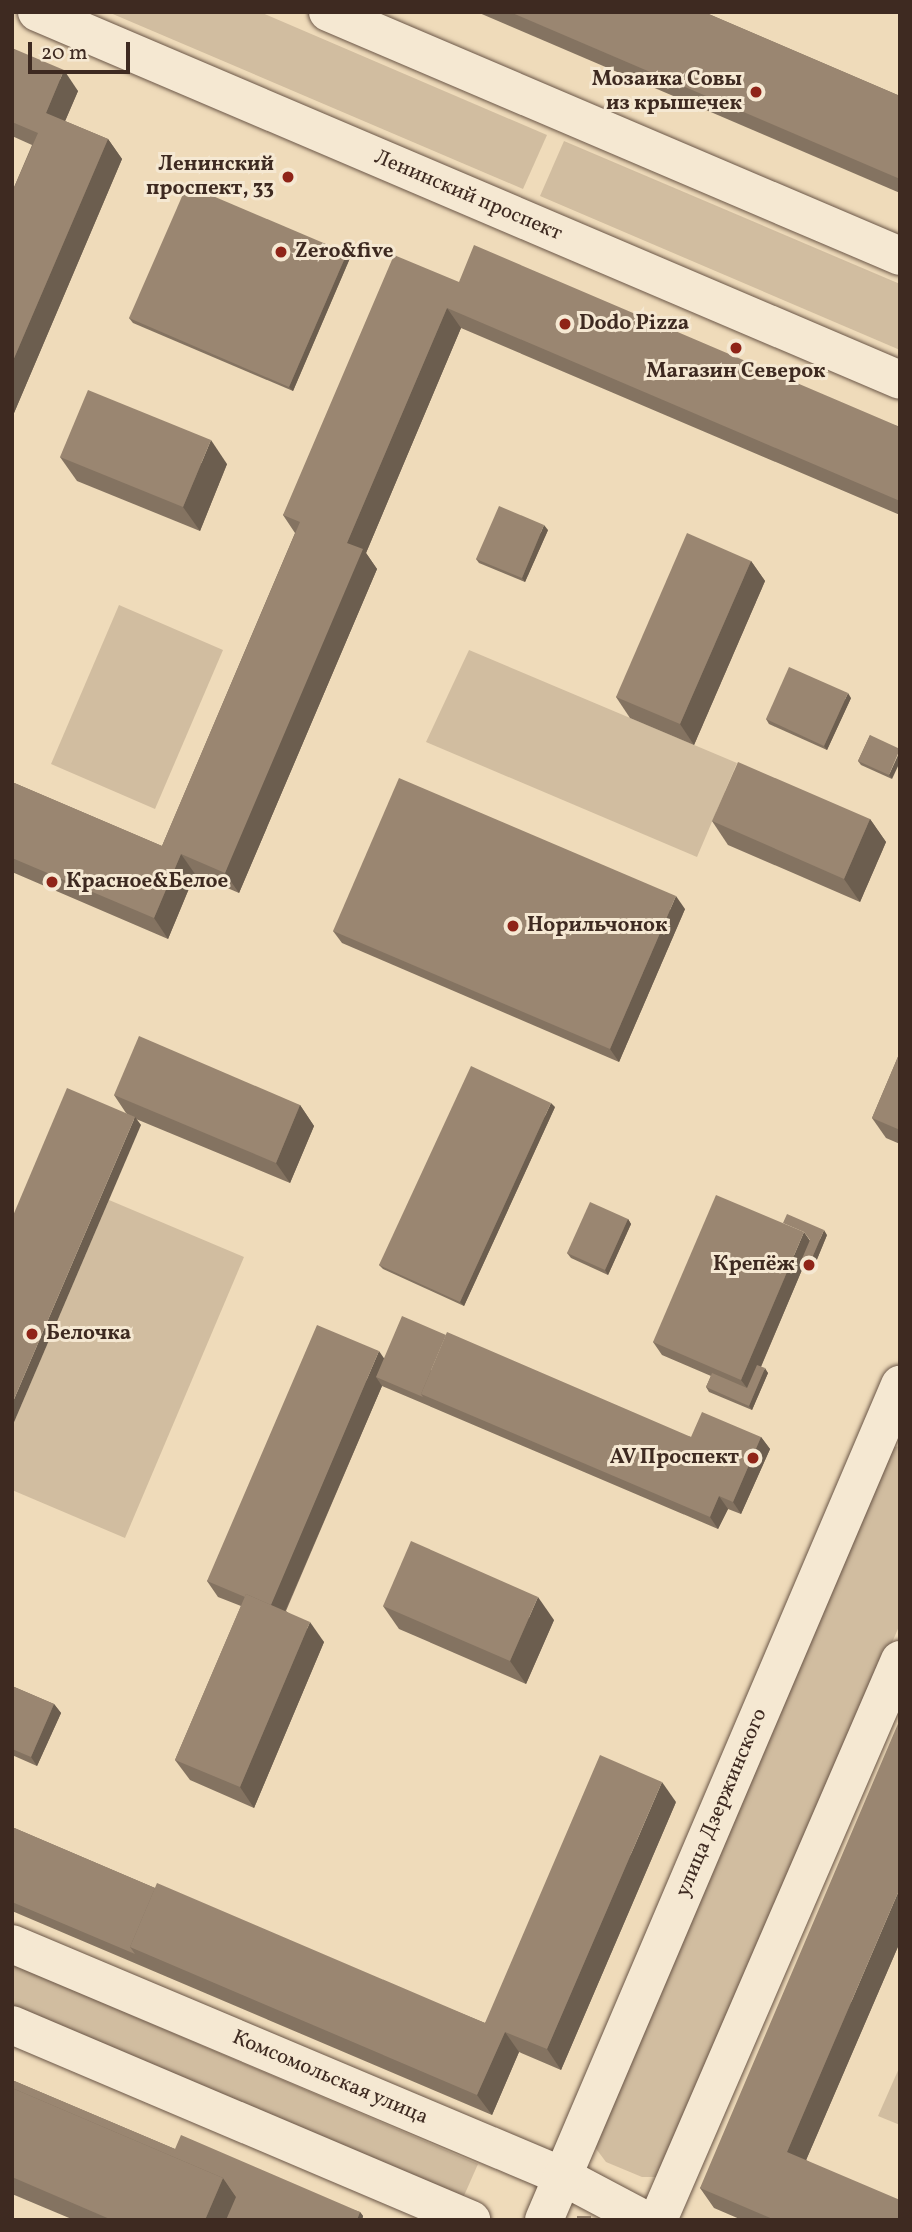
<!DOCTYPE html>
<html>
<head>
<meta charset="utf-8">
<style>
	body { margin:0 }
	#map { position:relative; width:912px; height:2232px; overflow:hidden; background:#efdbba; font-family:Vollkorn,serif }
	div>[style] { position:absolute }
	.green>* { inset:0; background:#d1bda0 }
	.roads { filter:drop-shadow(0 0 2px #6a5647) drop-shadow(0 0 2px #6a5647) }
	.tertiary>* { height:38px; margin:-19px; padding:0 19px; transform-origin:19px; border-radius:19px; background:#f5e8d2 }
	.secondary>* { height:38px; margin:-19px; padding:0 19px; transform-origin:19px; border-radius:19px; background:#f5e8d2 }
	.wall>* { inset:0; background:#847361 }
	.shaded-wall>* { inset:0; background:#6c5e4f }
	.building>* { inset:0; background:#9a8671 }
	.dots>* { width:19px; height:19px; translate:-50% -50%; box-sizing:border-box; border:4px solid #f5e8d2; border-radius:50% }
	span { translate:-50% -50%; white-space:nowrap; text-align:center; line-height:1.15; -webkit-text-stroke:6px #f5e8d2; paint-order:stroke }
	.poi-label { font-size:21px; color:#3e2a21; font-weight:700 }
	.right { translate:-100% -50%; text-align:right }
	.left { translate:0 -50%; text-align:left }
	.street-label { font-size:21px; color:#3e2a21 }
	.frame { position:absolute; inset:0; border:14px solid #3e2a21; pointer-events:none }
	.scale { position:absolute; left:28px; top:42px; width:102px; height:32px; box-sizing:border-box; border:4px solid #3e2a21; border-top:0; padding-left:9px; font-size:21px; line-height:24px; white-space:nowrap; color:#3e2a21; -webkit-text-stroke:5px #f5e8d2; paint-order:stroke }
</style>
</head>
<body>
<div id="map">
	<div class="green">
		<div style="clip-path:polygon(108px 12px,260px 12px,547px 135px,523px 189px)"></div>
		<div style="clip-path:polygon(564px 141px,900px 284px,900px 350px,540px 196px)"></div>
		<div style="clip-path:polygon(119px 605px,223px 650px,155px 809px,51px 764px)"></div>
		<div style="clip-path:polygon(469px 650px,737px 763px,697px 857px,426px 742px)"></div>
		<div style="clip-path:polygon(109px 1200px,244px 1257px,125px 1538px,12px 1490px,12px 1427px)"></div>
		<div style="clip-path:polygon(900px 1446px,900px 1624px,669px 2164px,659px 2177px,642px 2177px,606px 2162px,594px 2146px,894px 1447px)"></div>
		<div style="clip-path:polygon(12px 1964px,478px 2164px,463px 2198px,12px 2005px)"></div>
		<div style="clip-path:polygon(900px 2066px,900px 2125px,878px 2116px)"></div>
	</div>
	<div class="roads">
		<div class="tertiary">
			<div style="left:12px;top:1944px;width:597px;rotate:22.87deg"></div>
			<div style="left:562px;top:2176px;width:94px;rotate:27.9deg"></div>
			<div style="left:12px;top:2025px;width:499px;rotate:23deg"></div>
			<div style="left:544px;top:2220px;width:908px;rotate:-66.91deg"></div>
			<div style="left:658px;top:2220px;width:610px;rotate:-66.63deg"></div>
		</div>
		<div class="secondary">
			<div style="left:37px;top:12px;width:938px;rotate:23.09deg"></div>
			<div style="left:328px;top:12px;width:622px;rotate:23.1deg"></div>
		</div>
	</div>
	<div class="wall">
		<div style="clip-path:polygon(477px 12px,704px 12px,900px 96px,900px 193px)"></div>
		<div style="clip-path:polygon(12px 48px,78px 91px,65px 121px,108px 139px,122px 159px,14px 413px,12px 413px,12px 192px,32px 145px,12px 136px)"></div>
		<div style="clip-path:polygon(347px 253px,350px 258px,293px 391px,133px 323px,129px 318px)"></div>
		<div style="clip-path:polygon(459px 282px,900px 427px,900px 515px,461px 328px,366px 553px,377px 569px,239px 893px,195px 874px,168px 939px,12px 872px,12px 782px,162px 846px,295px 533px,283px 515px)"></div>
		<div style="clip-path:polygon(60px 457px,227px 464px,200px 531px,77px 481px)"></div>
		<div style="clip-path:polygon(548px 530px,525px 582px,479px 563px,476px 559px)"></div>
		<div style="clip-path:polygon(751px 561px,765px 581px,694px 745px,630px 718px,616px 697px)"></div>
		<div style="clip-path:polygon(851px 698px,827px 750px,769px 724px,766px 719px)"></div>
		<div style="clip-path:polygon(870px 735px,892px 779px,861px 765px,858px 761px)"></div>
		<div style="clip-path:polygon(870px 819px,886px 842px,860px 902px,728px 845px,712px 821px)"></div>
		<div style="clip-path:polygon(685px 909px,619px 1062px,342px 943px,333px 931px)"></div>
		<div style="clip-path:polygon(900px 1052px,900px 1144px,886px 1138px,872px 1118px)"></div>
		<div style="clip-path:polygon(114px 1095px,300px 1105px,314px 1126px,290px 1183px,136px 1119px,141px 1125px,126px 1113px)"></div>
		<div style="clip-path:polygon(555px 1107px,464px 1306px,383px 1269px,379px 1265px)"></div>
		<div style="clip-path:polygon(628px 1219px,631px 1224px,608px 1275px,571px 1258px,567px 1253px)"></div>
		<div style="clip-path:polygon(827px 1235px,813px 1269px,804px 1265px,761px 1367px,768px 1373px,752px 1410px,709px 1392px,706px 1387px,711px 1376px,662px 1355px,653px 1342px)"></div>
		<div style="clip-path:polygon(384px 1358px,691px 1437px,761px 1437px,770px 1449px,741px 1514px,728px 1509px,718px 1529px,382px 1386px,286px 1611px,324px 1642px,254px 1808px,190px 1780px,175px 1760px,241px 1606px,218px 1597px,207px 1581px)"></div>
		<div style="clip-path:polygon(383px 1606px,554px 1620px,526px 1684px,399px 1629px)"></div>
		<div style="clip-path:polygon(12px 1686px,54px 1704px,61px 1713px,37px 1766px,12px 1755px)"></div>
		<div style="clip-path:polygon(676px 1802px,561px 2070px,519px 2052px,492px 2115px,12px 1911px,12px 1827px,155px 1888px,485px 2023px)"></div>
		<div style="clip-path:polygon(900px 1942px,806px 2160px,900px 2220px,742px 2220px,714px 2208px,700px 2188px)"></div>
		<div style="clip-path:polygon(12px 2080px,175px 2149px,360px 2212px,363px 2216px,362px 2220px,74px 2220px,12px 2194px)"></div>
	</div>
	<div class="shaded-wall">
		<div style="clip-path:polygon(64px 70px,78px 91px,60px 133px,46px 113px)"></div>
		<div style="clip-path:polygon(108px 139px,122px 159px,14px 413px,12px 412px,12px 363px)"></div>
		<div style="clip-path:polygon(347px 253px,350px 258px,293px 391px,289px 387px)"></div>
		<div style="clip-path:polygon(447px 308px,461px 328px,366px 553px,377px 569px,239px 893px,225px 873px,347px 543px)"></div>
		<div style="clip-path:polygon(211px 440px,227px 464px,200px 531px,183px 507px)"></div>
		<div style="clip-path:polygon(544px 525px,548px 530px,525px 582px,522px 578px)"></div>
		<div style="clip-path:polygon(751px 561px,765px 581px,694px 745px,680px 724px)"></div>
		<div style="clip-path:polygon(848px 693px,851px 698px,827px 750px,824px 746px)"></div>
		<div style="clip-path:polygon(900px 751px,900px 762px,892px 779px,889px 775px)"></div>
		<div style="clip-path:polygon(870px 819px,886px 842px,860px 902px,844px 879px)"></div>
		<div style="clip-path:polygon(181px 854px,195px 874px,168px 939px,154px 918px)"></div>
		<div style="clip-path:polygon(676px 896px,685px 909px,619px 1062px,610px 1049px)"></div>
		<div style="clip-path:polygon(551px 1103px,555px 1107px,464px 1306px,460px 1302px)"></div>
		<div style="clip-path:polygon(300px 1105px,314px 1126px,290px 1183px,276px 1163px)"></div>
		<div style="clip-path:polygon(135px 1117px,141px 1125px,12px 1427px,12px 1404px)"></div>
		<div style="clip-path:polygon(628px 1219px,631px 1224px,608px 1275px,605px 1270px)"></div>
		<div style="clip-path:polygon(824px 1230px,827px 1235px,813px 1269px,809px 1265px)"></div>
		<div style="clip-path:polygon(804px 1232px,813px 1245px,801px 1261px,804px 1265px,750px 1392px,741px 1380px)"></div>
		<div style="clip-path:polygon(379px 1351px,390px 1367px,376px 1377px,382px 1386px,280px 1623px,269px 1608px)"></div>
		<div style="clip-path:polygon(765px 1368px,768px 1373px,752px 1410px,749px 1406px)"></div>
		<div style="clip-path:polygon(761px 1437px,770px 1449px,741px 1514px,733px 1502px)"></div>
		<div style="clip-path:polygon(719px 1496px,728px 1509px,718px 1529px,710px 1517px)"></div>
		<div style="clip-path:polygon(538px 1597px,554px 1620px,526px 1684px,510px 1661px)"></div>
		<div style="clip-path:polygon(310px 1622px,324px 1642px,254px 1808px,240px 1787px)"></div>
		<div style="clip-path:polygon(54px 1704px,61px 1713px,37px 1766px,31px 1757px)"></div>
		<div style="clip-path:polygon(662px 1782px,676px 1802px,561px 2070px,547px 2049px)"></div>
		<div style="clip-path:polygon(900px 1888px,900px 1942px,801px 2172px,787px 2152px)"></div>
		<div style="clip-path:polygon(505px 2032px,519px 2052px,492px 2115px,477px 2095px)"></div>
		<div style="clip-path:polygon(223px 2178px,239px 2201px,232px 2220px,205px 2220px)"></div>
		<div style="clip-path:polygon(360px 2212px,363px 2216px,362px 2220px,357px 2220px)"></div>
	</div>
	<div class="building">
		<div style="clip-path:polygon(510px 12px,704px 12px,900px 96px,900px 179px)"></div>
		<div style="clip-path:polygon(12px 48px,64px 70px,46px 113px,108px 139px,12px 363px,12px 192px,38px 133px,12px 122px)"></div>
		<div style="clip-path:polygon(187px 185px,347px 253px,289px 387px,129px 318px)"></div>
		<div style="clip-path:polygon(474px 245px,900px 427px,900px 501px,447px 308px,347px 543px,363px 549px,225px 873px,181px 854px,154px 918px,12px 858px,12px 782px,162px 846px,300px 522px,283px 515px,394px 255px,459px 282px)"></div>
		<div style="clip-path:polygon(88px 390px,211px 440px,183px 507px,60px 457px)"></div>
		<div style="clip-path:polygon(499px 506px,544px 525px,522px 578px,476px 559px)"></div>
		<div style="clip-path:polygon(687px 533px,751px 561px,680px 724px,616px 697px)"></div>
		<div style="clip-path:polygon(789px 667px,848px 693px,824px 746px,766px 719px)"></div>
		<div style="clip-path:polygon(870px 735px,900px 749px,889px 775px,858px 761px)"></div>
		<div style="clip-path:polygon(738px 762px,870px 819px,844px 879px,712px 821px)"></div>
		<div style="clip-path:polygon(399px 778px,676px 896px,610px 1049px,333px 931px)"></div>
		<div style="clip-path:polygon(139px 1036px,300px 1105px,276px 1163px,114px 1095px)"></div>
		<div style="clip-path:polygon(900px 1052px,900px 1130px,872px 1118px)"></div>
		<div style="clip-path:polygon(471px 1066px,551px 1103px,460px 1302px,379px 1265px)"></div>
		<div style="clip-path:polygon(67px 1088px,135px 1117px,12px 1404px,12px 1218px)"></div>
		<div style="clip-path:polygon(716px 1195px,804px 1232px,741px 1380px,653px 1342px)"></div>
		<div style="clip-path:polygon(590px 1202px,628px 1219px,605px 1270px,567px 1253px)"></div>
		<div style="clip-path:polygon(787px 1214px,824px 1230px,809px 1265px,801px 1261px,810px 1240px,804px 1232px,783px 1223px)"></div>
		<div style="clip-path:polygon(402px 1316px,446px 1335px,421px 1394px,423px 1397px,376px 1377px)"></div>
		<div style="clip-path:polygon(317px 1325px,379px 1351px,271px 1605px,246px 1594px,245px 1597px,207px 1581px)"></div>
		<div style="clip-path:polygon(447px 1332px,691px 1437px,702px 1412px,761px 1437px,733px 1502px,719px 1496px,710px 1517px,421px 1394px)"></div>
		<div style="clip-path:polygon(757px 1365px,765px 1368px,749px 1406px,706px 1387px,712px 1373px,747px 1388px)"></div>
		<div style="clip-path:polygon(411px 1541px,538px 1597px,510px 1661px,383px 1606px)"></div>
		<div style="clip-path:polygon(246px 1594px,310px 1622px,240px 1787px,175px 1760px)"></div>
		<div style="clip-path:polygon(12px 1686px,54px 1704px,31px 1757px,12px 1749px)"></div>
		<div style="clip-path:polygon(900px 1719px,900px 1888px,787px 2152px,900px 2200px,900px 2220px,775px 2220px,700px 2188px)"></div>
		<div style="clip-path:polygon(600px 1755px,662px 1782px,547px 2049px,505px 2032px,477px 2095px,130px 1947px,157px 1883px,485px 2023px)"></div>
		<div style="clip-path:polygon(12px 1827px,155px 1888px,130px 1947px,135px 1954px,12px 1902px)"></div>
		<div style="clip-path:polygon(12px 2080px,175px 2149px,181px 2135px,360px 2212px,357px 2220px,226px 2220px,236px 2197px,223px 2178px,12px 2088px)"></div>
		<div style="clip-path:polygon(12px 2088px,223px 2178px,205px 2220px,112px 2220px,12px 2177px)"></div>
		<div style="clip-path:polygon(577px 2216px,591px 2216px,591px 2220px,577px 2220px)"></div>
	</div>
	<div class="dots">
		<div style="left:756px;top:92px;background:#8f2418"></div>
		<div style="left:288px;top:177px;background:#8f2418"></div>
		<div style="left:281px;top:252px;background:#8f2418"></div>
		<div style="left:565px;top:324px;background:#8f2418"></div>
		<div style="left:736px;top:348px;background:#8f2418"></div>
		<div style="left:52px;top:882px;background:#8f2418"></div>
		<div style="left:513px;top:926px;background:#8f2418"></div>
		<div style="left:809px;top:1265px;background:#8f2418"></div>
		<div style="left:32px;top:1334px;background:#8f2418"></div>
		<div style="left:753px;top:1458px;background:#8f2418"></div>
	</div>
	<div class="poi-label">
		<span class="right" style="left:742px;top:92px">Мозаика Совы<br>из крышечек</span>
		<span class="right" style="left:274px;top:177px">Ленинский<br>проспект, 33</span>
		<span class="left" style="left:295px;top:252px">Zero&amp;five</span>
		<span class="left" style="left:579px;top:324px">Dodo Pizza</span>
		<span style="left:736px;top:372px">Магазин Северок</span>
		<span class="left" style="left:66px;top:882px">Красное&amp;Белое</span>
		<span class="left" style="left:527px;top:926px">Норильчонок</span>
		<span class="right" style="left:795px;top:1265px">Крепёж</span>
		<span class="left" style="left:46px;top:1334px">Белочка</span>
		<span class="right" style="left:739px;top:1458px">AV Проспект</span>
	</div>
	<div class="street-label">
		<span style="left:468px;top:196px;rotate:23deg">Ленинский проспект</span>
		<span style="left:722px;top:1803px;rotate:-67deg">улица Дзержинского</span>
		<span style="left:330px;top:2078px;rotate:23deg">Комсомольская улица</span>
	</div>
	<div class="frame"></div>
	<div class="scale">20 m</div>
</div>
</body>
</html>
